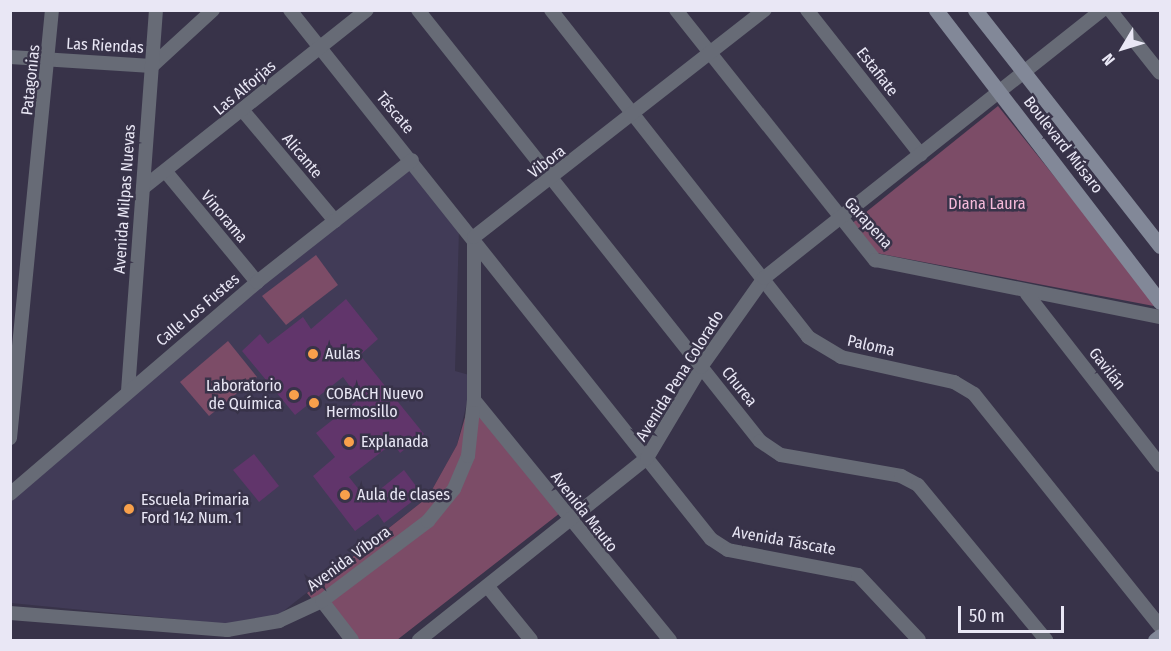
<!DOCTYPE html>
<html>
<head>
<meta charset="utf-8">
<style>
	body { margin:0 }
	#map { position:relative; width:1171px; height:651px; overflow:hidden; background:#383349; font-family:"Fira Sans Condensed",sans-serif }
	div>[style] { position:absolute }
	.built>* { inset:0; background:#413b57 }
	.green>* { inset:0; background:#7c4c67 }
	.building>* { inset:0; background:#61356b }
	.street>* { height:14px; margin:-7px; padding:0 7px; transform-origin:7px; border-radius:7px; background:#676b76 }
	.secondary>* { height:15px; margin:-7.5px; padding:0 7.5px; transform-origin:7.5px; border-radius:7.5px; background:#828898 }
	.dots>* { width:16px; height:16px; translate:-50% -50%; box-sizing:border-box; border:3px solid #383349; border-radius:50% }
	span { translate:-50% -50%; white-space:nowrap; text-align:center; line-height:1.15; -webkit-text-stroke:5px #383349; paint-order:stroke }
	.street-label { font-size:16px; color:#e9e7f5 }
	.park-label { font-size:16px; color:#f5bada }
	.poi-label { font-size:16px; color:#e9e7f5 }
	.left { translate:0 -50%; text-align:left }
	.right { translate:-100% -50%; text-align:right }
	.frame { position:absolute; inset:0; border:12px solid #e9e7f5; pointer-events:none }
	.north { position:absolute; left:1093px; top:18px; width:60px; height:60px; -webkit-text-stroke:4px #383349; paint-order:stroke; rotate:232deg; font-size:16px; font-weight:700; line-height:24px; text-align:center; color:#e9e7f5 }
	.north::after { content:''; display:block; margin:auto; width:21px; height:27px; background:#e9e7f5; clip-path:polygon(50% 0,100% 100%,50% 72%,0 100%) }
	.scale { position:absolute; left:958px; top:606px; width:106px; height:27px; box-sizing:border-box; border:3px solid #e9e7f5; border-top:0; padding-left:8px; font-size:18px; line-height:21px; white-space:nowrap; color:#e9e7f5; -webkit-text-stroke:4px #383349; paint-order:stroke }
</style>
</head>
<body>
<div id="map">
	<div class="built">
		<div style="clip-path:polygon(405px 165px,459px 230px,455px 371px,473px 376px,457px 445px,428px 497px,276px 617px,226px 624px,11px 603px,10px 499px)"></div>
	</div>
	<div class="green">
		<div style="clip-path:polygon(998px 106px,1159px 307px,871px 252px,850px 225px)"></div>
		<div style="clip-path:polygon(316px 255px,338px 285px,286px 325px,262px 296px)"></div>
		<div style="clip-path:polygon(228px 341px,257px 377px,209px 416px,180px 382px)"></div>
		<div style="clip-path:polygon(472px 393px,560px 513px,397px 640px,346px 640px,307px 593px,428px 497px,457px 445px)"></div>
	</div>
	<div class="building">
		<div style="clip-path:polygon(346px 299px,378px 339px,360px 355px,424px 434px,400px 453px,393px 443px,349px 477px,367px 500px,404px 470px,422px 494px,384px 523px,378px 514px,355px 531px,313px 476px,335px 457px,316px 433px,359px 399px,343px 377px,295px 415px,242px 351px,260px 334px,268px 344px,303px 317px,311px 329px)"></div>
		<div style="clip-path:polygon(254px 454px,279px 486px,259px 502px,233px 470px)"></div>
	</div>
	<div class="street">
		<div style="left:290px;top:10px;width:676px;rotate:51.49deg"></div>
		<div style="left:711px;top:539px;width:20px;rotate:33deg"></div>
		<div style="left:728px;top:550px;width:132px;rotate:10.9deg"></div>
		<div style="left:858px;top:575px;width:89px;rotate:46.8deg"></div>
		<div style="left:418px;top:10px;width:550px;rotate:51.57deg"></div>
		<div style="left:760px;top:441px;width:25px;rotate:34deg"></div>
		<div style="left:781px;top:455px;width:122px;rotate:9.9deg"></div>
		<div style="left:901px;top:476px;width:19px;rotate:28deg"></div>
		<div style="left:918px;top:485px;width:201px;rotate:50.4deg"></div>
		<div style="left:551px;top:10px;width:416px;rotate:51.8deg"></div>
		<div style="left:808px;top:337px;width:39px;rotate:31deg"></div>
		<div style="left:841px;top:357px;width:116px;rotate:12.5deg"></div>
		<div style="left:954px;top:382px;width:23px;rotate:31deg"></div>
		<div style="left:974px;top:394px;width:297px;rotate:51.3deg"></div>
		<div style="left:676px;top:10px;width:320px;rotate:51.5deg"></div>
		<div style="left:875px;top:260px;width:291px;rotate:11.3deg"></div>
		<div style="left:807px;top:10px;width:184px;rotate:51.8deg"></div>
		<div style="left:1110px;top:10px;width:80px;rotate:51.6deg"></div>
		<div style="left:10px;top:57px;width:142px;rotate:3.6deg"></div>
		<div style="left:152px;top:66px;width:83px;rotate:-42.6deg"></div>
		<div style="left:244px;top:112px;width:142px;rotate:50.1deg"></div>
		<div style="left:166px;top:172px;width:143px;rotate:50.4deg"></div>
		<div style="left:143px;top:188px;width:286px;rotate:-38.5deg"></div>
		<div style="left:1027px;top:294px;width:217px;rotate:52.1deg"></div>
		<div style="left:128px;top:391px;width:382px;rotate:-85.8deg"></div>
		<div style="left:474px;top:400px;width:310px;rotate:50.8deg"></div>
		<div style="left:10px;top:438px;width:430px;rotate:-84.4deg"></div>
		<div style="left:10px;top:494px;width:326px;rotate:-40.6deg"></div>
		<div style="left:257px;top:282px;width:197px;rotate:-38.2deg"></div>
		<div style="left:488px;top:587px;width:68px;rotate:50.9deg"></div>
		<div style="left:322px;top:601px;width:49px;rotate:52.4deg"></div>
		<div style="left:10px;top:613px;width:218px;rotate:4.5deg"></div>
		<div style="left:227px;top:630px;width:53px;rotate:-9.8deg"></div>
		<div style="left:279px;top:621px;width:47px;rotate:-24.9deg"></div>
		<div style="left:322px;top:601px;width:133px;rotate:-37deg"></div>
		<div style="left:428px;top:521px;width:41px;rotate:-50.9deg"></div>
		<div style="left:454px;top:489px;width:36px;rotate:-67deg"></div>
		<div style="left:468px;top:456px;width:56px;rotate:-83.9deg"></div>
		<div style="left:474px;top:400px;width:163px;rotate:-90deg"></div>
		<div style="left:474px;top:237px;width:369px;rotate:-38deg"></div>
		<div style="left:419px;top:640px;width:292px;rotate:-38.6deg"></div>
		<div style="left:647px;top:458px;width:106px;rotate:-59.3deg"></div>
		<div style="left:701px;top:367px;width:109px;rotate:-54.7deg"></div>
		<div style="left:764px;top:278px;width:431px;rotate:-38.4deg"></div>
	</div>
	<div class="secondary">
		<div style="left:936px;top:10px;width:368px;rotate:52.5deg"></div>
		<div style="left:975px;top:10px;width:300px;rotate:51.9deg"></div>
		<div style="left:1155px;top:640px;width:6px;rotate:-39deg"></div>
	</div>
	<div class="dots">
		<div style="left:313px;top:354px;background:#f8a04b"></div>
		<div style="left:294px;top:395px;background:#f8a04b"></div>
		<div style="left:314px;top:403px;background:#f8a04b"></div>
		<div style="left:349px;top:442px;background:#f8a04b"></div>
		<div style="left:345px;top:495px;background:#f8a04b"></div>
		<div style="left:129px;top:509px;background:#f8a04b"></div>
	</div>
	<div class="street-label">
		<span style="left:105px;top:46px;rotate:3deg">Las Riendas</span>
		<span style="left:877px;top:72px;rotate:52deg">Estafiate</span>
		<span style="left:31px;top:80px;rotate:-84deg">Patagonias</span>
		<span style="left:245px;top:88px;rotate:-40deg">Las Alforjas</span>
		<span style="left:395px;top:113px;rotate:50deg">Táscate</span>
		<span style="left:1063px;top:145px;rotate:52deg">Boulevard Músaro</span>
		<span style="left:302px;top:156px;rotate:50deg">Alicante</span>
		<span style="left:547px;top:162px;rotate:-38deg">Vibora</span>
		<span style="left:125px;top:199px;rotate:-86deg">Avenida Milpas Nuevas</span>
		<span style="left:224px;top:217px;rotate:50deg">Vinorama</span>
		<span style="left:868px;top:223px;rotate:48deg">Garapena</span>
		<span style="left:198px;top:310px;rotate:-40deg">Calle Los Fustes</span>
		<span style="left:871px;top:346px;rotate:13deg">Paloma</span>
		<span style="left:1107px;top:369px;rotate:52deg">Gavilán</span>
		<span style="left:680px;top:376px;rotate:-58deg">Avenida Pena Colorado</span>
		<span style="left:739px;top:387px;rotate:51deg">Churea</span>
		<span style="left:584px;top:512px;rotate:52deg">Avenida Mauto</span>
		<span style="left:784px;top:541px;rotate:10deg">Avenida Táscate</span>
		<span style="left:349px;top:559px;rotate:-36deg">Avenida Víbora</span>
	</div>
	<div class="park-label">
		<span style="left:987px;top:204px">Diana Laura</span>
	</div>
	<div class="poi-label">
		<span class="left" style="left:325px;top:354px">Aulas</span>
		<span class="right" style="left:282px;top:395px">Laboratorio<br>de Química</span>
		<span class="left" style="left:326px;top:403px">COBACH Nuevo<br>Hermosillo</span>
		<span class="left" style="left:361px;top:442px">Explanada</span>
		<span class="left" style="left:357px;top:495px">Aula de clases</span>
		<span class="left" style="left:141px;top:509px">Escuela Primaria<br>Ford 142 Num. 1</span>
	</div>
	<div class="frame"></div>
	<div class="north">N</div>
	<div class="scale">50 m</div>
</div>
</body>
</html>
